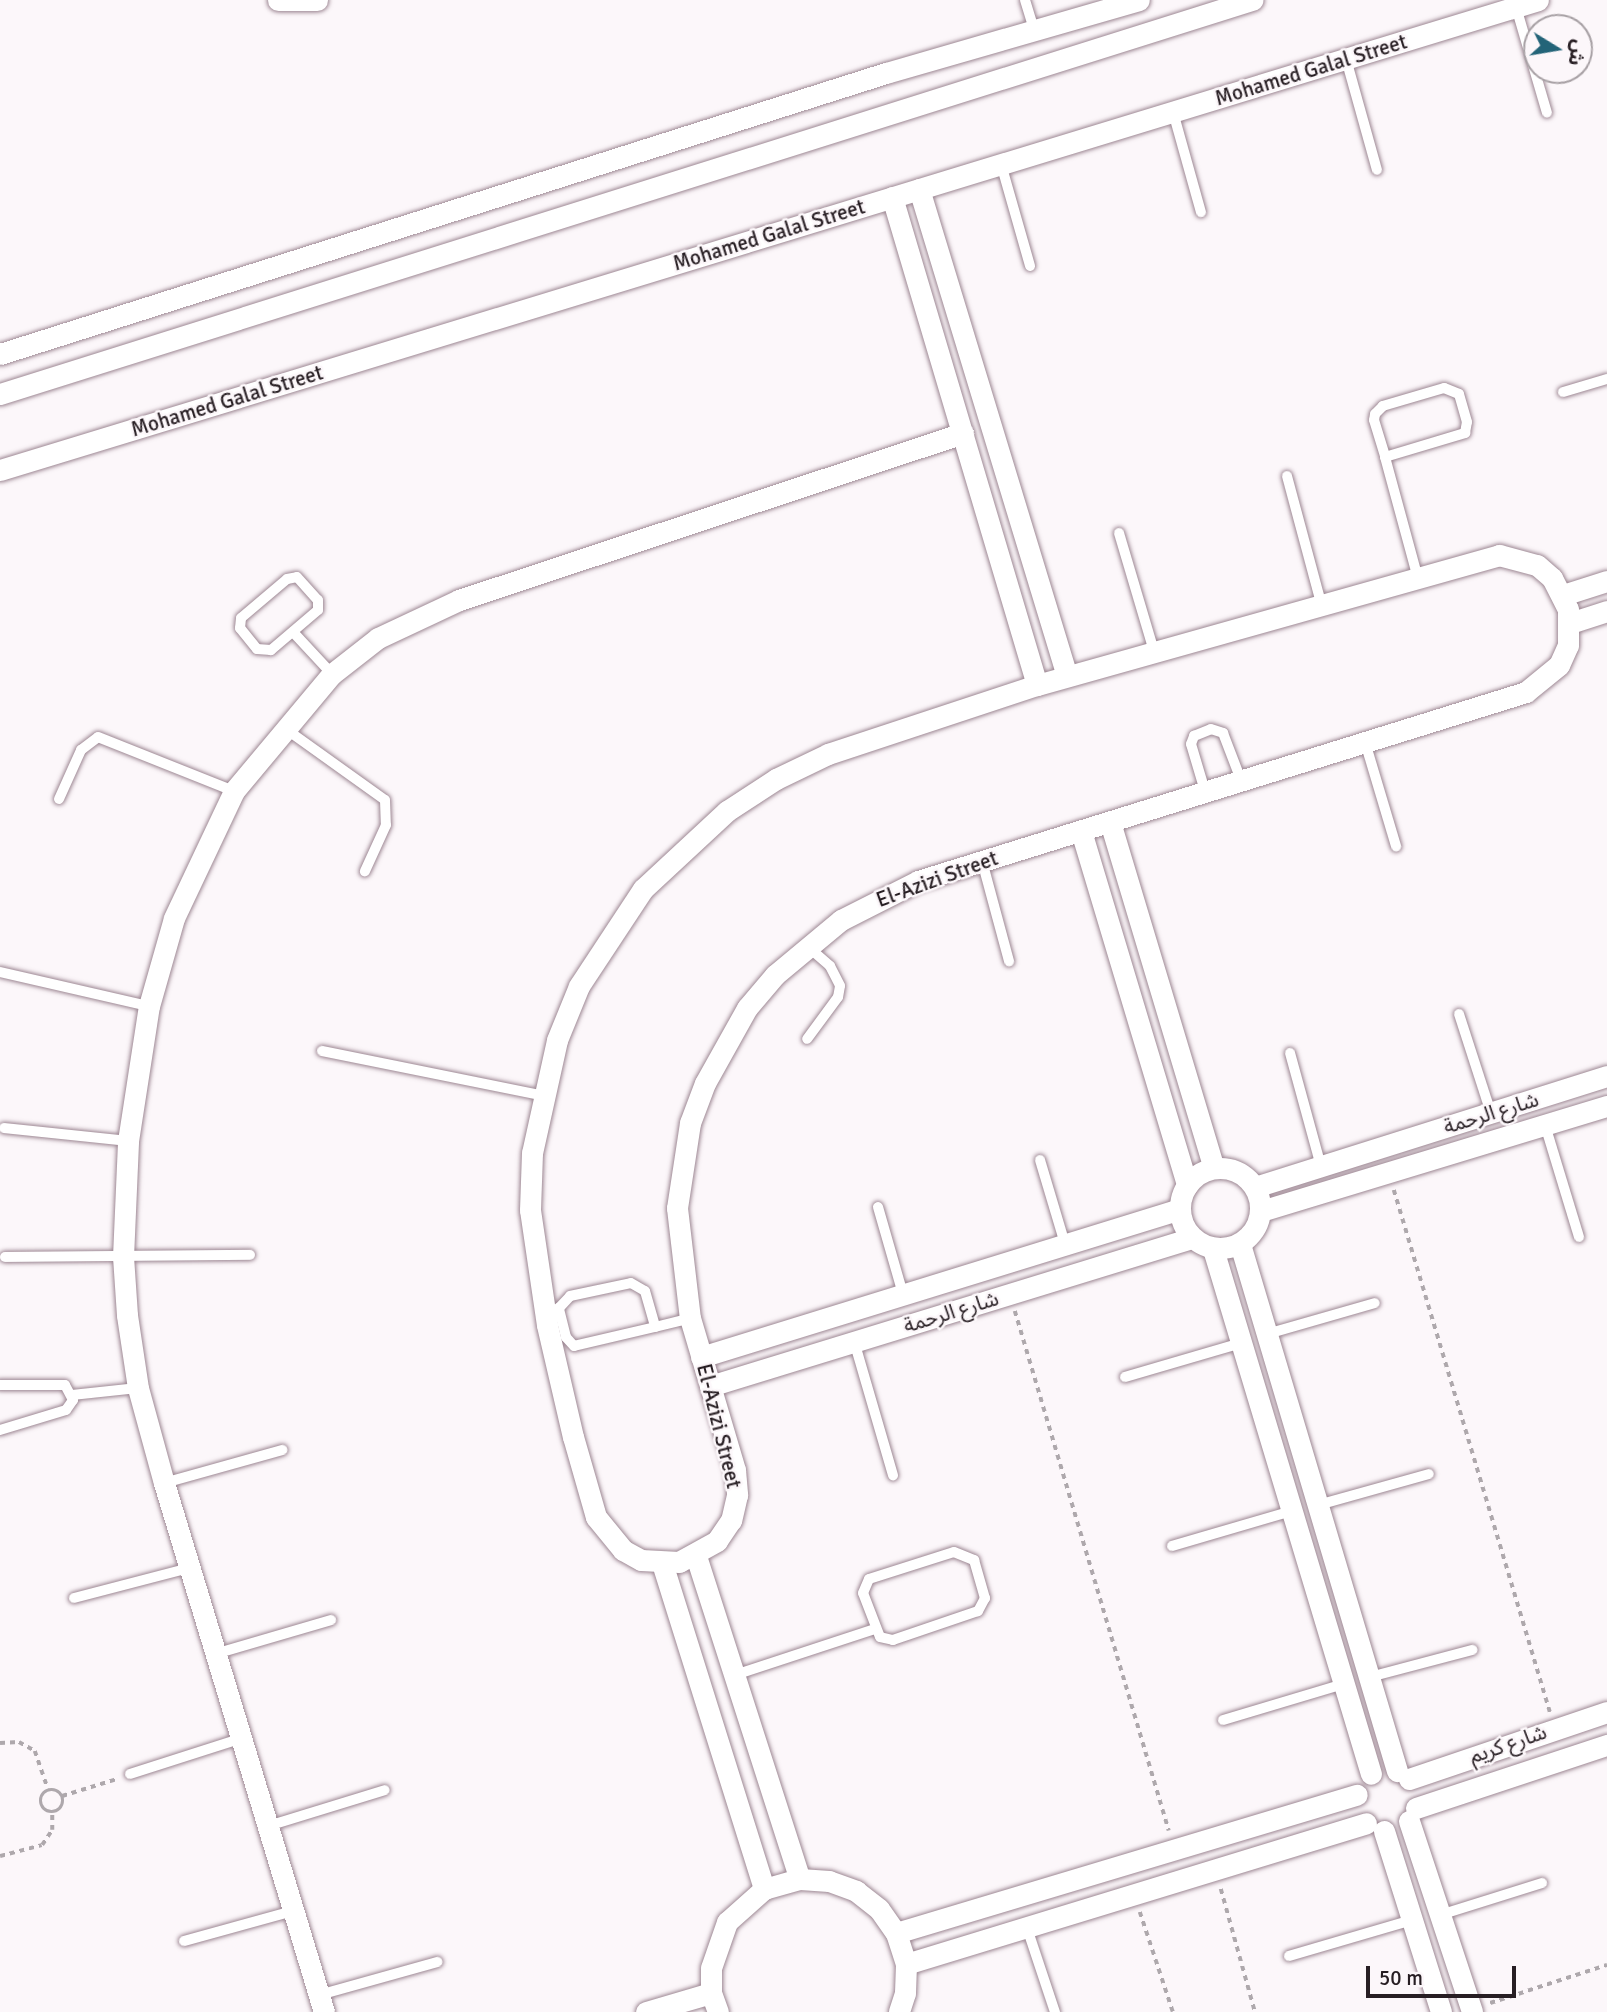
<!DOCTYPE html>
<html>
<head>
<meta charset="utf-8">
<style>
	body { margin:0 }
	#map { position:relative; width:1607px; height:2012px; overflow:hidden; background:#fcf7fa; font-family:Signika,"Noto Sans Arabic",sans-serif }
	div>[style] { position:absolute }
	.path>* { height:3.5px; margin-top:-1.75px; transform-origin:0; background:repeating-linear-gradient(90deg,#aea8ac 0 5px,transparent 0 10px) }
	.path>.ring { margin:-1.75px; padding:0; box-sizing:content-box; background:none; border:3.5px solid #aea8ac; border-radius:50% }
	.roads { filter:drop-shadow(0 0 2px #9d8793) drop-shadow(0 0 2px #9d8793) }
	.lane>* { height:10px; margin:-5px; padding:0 5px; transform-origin:5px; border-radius:5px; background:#fff }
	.street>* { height:21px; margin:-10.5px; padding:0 10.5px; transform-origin:10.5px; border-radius:10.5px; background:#fff }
	.street>.ring { margin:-10.5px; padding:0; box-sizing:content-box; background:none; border:21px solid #fff; border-radius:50% }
	span { translate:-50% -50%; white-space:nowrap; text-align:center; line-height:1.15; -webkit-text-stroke:5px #fcf7fa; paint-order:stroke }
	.street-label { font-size:21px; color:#271e23 }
	.north { position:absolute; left:1523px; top:14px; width:70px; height:70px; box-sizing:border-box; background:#fcf7fa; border:2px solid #a7a0a4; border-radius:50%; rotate:101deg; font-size:19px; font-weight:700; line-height:28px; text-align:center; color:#271e23 }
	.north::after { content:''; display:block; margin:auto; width:24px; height:32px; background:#236478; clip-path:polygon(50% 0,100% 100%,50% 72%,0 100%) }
	.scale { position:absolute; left:1366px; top:1966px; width:150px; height:32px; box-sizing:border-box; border:4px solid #271e23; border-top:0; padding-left:9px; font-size:21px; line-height:24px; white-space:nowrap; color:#271e23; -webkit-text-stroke:5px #fcf7fa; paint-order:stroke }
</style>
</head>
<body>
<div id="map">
	<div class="path">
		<div style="left:1394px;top:1190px;width:545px;rotate:73.36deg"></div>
		<div style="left:1015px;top:1311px;width:542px;rotate:73.5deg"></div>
		<div style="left:0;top:1743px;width:19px;rotate:-3deg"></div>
		<div style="left:19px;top:1742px;width:18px;rotate:29deg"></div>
		<div style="left:35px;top:1751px;width:40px;rotate:71.1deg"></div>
		<div class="ring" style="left:41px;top:1790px;width:18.5px;height:18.5px"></div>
		<div style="left:62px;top:1796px;width:58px;rotate:-17.2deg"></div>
		<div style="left:0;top:1856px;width:43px;rotate:-14.7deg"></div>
		<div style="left:42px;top:1845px;width:18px;rotate:-56deg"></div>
		<div style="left:52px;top:1830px;width:18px;rotate:-90deg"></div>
		<div style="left:1221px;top:1889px;width:128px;rotate:74.5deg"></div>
		<div style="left:1140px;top:1912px;width:105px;rotate:71.7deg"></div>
		<div style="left:1490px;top:2003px;width:123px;rotate:-18deg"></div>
	</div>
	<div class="roads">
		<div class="lane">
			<div style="left:1025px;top:0;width:31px;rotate:73deg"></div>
			<div style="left:1516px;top:7px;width:110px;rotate:73.7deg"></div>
			<div style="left:1346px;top:59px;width:115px;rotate:74.4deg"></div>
			<div style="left:1173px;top:112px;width:104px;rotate:74.4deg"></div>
			<div style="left:1001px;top:164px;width:106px;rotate:74.1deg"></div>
			<div style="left:1563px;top:392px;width:46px;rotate:-16.5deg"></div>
			<div style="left:1385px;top:457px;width:84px;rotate:-16.7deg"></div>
			<div style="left:1465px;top:433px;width:11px;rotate:-80deg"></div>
			<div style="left:1467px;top:422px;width:29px;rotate:-106deg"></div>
			<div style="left:1459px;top:394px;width:16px;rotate:-158deg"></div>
			<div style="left:1444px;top:388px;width:64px;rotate:163.6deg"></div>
			<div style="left:1383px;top:406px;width:11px;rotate:135deg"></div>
			<div style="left:1375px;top:414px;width:6px;rotate:99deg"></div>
			<div style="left:1374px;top:420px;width:39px;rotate:73deg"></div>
			<div style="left:1385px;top:457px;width:122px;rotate:74.8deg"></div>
			<div style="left:1287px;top:476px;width:131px;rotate:75deg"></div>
			<div style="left:1119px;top:533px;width:123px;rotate:73.5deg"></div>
			<div style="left:297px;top:577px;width:31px;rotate:48deg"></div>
			<div style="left:318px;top:600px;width:10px;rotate:90deg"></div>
			<div style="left:318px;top:610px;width:62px;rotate:139.6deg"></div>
			<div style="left:271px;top:650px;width:14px;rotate:-176deg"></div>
			<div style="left:257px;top:649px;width:27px;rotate:-129deg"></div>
			<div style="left:240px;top:628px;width:10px;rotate:-84deg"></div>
			<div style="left:241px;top:618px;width:60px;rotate:-40.3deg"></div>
			<div style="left:287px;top:579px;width:10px;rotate:-11deg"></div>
			<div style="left:293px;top:632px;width:57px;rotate:47.1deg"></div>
			<div style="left:283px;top:727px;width:125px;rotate:35.6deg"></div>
			<div style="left:385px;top:800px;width:25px;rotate:88deg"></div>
			<div style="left:386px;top:825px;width:51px;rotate:114.5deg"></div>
			<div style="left:1365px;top:742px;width:109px;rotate:73.4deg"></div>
			<div style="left:1205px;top:791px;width:49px;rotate:-106.6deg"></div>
			<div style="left:1191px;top:744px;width:9px;rotate:-69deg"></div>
			<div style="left:1194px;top:736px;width:18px;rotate:-22deg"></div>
			<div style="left:1211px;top:729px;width:13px;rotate:18deg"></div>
			<div style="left:1223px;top:733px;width:50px;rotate:69deg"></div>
			<div style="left:59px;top:799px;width:54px;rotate:-65.8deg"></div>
			<div style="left:81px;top:750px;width:21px;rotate:-37deg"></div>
			<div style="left:98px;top:737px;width:146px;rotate:21.7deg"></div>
			<div style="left:982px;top:861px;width:104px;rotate:74.9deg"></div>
			<div style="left:806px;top:945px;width:32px;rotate:41deg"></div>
			<div style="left:830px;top:966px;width:22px;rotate:63deg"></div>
			<div style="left:840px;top:986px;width:11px;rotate:100deg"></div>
			<div style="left:838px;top:997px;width:52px;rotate:126.4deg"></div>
			<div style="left:0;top:972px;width:153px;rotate:12.9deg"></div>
			<div style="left:1459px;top:1014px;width:104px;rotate:72.1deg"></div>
			<div style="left:322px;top:1051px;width:223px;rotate:11.4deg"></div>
			<div style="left:1290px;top:1053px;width:117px;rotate:74.7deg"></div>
			<div style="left:1545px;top:1125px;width:117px;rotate:73.1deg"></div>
			<div style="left:4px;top:1128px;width:125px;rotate:6deg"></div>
			<div style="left:1040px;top:1160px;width:88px;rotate:73.4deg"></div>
			<div style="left:878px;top:1207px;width:91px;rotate:74deg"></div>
			<div style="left:5px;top:1257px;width:245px;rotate:-0.5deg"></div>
			<div style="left:655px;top:1327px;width:83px;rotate:166.8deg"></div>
			<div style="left:574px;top:1346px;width:12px;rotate:-132deg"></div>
			<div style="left:566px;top:1337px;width:30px;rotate:-104deg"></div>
			<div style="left:559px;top:1308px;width:16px;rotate:-47deg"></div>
			<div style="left:570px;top:1296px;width:62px;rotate:-12deg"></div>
			<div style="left:631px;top:1283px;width:16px;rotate:30deg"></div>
			<div style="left:645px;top:1291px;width:37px;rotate:74deg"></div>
			<div style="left:655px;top:1327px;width:36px;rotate:-14deg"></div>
			<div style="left:1267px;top:1334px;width:112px;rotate:-16deg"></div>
			<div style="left:854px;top:1341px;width:140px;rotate:73.8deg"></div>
			<div style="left:1125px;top:1377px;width:121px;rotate:-16.3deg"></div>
			<div style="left:0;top:1385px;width:65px"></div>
			<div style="left:65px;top:1385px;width:17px;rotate:62deg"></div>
			<div style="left:73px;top:1400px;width:12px;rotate:125deg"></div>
			<div style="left:66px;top:1410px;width:69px;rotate:163.1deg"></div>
			<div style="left:72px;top:1395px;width:66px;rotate:-6.1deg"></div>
			<div style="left:164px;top:1483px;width:123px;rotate:-15.6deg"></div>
			<div style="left:1318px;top:1505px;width:115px;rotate:-15.6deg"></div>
			<div style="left:1172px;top:1546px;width:125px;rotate:-16.3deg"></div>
			<div style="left:954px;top:1552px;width:22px;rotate:22deg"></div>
			<div style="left:974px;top:1560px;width:40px;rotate:74deg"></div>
			<div style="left:985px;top:1598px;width:15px;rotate:118deg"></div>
			<div style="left:978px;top:1611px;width:90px;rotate:161.2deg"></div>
			<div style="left:893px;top:1640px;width:13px;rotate:-167deg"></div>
			<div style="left:880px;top:1637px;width:47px;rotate:-111.1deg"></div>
			<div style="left:863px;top:1593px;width:15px;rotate:-67deg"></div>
			<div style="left:869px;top:1579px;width:89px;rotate:-17.6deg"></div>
			<div style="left:74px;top:1598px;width:119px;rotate:-14.6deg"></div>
			<div style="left:215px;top:1654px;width:121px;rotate:-16.3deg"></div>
			<div style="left:735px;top:1675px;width:147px;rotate:-18.2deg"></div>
			<div style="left:1370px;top:1677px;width:106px;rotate:-14.8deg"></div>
			<div style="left:1223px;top:1720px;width:126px;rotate:-16.6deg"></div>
			<div style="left:130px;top:1774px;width:118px;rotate:-17.8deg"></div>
			<div style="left:268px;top:1826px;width:122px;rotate:-17.1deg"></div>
			<div style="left:1440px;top:1915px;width:107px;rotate:-17.4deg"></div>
			<div style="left:1026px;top:1925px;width:92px;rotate:71.6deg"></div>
			<div style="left:184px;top:1941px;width:113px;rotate:-15.4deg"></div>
			<div style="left:1289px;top:1956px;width:128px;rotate:-16.3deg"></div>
			<div style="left:319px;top:1995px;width:123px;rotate:-15.6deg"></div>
		</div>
		<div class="street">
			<div style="left:278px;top:0;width:39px"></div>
			<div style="left:919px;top:189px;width:509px;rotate:73.1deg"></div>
			<div style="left:892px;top:197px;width:509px;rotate:73.45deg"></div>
			<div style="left:0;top:354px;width:929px;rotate:-17.6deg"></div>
			<div style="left:886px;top:73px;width:263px;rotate:-16.1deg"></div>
			<div style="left:0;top:394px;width:1313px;rotate:-17.47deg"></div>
			<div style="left:0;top:470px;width:1608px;rotate:-16.99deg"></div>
			<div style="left:1499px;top:555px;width:39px;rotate:15deg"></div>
			<div style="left:1537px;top:565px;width:20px;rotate:41deg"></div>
			<div style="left:1552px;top:578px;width:35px;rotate:63deg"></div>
			<div style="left:1568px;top:609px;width:36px;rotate:90deg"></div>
			<div style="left:1568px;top:645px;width:22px;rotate:114deg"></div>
			<div style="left:1559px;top:665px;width:43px;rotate:140.7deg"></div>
			<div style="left:1526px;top:692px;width:637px;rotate:162.73deg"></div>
			<div style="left:918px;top:881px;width:86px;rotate:153.1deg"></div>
			<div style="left:841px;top:920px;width:86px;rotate:140.2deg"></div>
			<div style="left:775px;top:975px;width:43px;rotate:130.3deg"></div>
			<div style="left:747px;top:1008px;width:86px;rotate:119.2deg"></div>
			<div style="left:705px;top:1083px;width:43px;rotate:110.6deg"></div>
			<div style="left:690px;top:1123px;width:86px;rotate:98.7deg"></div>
			<div style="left:677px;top:1208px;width:111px;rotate:83.3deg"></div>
			<div style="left:690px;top:1318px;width:159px;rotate:73.5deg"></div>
			<div style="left:735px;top:1470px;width:25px;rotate:85deg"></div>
			<div style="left:737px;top:1495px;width:26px;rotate:103deg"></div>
			<div style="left:731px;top:1520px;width:25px;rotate:124deg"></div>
			<div style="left:717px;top:1541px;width:43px;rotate:151.1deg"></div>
			<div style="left:679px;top:1562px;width:38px;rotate:-177deg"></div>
			<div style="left:641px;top:1560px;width:21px;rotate:-151deg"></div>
			<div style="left:623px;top:1550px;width:43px;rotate:-129.3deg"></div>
			<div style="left:596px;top:1517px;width:83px;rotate:-106deg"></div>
			<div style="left:573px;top:1437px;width:115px;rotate:-103.1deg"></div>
			<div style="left:547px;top:1325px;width:116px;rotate:-98.4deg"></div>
			<div style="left:530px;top:1210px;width:57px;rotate:-88deg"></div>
			<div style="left:532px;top:1153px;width:116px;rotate:-77.5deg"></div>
			<div style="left:557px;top:1040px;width:58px;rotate:-67.8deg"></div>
			<div style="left:579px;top:986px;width:116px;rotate:-56.6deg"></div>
			<div style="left:643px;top:889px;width:115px;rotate:-42.9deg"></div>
			<div style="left:727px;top:811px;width:59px;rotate:-33.1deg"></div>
			<div style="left:776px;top:779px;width:58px;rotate:-25.7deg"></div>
			<div style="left:828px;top:754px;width:220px;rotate:-18.3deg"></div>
			<div style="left:1037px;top:685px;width:480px;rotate:-15.7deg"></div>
			<div style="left:1563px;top:595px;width:46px;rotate:-17.7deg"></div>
			<div style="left:1570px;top:623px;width:39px;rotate:-18deg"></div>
			<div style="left:1110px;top:822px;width:361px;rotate:73.3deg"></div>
			<div style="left:1081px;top:831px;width:370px;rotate:73.3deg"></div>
			<div class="ring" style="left:1180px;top:1168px;width:59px;height:59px"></div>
			<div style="left:1255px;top:1187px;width:369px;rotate:-17.5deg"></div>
			<div style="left:1261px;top:1211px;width:362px;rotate:-16.9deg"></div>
			<div style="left:1240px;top:1244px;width:550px;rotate:73.41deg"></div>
			<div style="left:1213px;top:1249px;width:548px;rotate:73.25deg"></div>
			<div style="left:701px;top:1357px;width:501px;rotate:-17.17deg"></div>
			<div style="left:710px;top:1386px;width:504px;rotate:-17.07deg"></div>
			<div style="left:696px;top:1556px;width:339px;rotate:72.2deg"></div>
			<div style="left:662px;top:1563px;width:342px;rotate:72.6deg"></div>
			<div style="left:1409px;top:1779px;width:209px;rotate:-18.7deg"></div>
			<div style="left:1416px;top:1808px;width:201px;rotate:-18.3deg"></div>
			<div style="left:1409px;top:1821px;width:201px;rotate:71.7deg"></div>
			<div style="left:1384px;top:1831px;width:190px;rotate:72.5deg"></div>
			<div style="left:896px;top:1933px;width:481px;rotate:-16.7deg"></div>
			<div style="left:906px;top:1964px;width:481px;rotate:-17deg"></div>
			<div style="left:324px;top:2012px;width:553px;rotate:-106.83deg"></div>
			<div style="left:164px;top:1483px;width:98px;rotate:-105.3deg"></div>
			<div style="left:138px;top:1388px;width:74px;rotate:-98.6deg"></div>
			<div style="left:127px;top:1315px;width:58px;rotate:-93.9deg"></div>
			<div style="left:123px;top:1257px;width:116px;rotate:-87.5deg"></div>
			<div style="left:128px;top:1141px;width:137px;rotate:-81.2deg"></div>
			<div style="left:149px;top:1006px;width:91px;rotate:-74.1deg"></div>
			<div style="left:174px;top:918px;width:140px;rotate:-64.7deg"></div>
			<div style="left:234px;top:791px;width:153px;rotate:-50.1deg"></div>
			<div style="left:332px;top:674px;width:58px;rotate:-38deg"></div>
			<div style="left:378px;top:638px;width:89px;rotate:-25.1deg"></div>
			<div style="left:459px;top:600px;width:531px;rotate:-18.33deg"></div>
			<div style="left:646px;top:2012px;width:68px;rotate:-16.3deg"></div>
			<div style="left:718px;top:2012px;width:20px;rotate:-110deg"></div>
			<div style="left:711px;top:1993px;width:25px;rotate:-90deg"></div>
			<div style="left:711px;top:1968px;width:49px;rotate:-70.8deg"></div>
			<div style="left:727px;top:1922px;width:50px;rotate:-41.7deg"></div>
			<div style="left:764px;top:1889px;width:37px;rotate:-16deg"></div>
			<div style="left:800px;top:1879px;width:29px;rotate:4deg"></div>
			<div style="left:829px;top:1881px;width:29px;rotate:20deg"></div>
			<div style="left:856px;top:1891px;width:29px;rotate:38deg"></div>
			<div style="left:879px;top:1909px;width:29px;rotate:55deg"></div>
			<div style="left:896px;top:1933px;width:33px;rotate:72deg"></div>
			<div style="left:906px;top:1964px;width:29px;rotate:92deg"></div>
			<div style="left:905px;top:1993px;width:20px;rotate:108deg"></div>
		</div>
	</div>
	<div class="street-label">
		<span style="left:1311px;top:70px;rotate:-17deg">Mohamed Galal Street</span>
		<span style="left:769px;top:235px;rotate:-17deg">Mohamed Galal Street</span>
		<span style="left:227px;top:401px;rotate:-17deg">Mohamed Galal Street</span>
		<span style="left:937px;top:879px;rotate:-20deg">El-Azizi Street</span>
		<span style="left:1491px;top:1113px;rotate:-17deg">شارع الرحمة</span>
		<span style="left:951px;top:1312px;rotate:-17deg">شارع الرحمة</span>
		<span style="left:719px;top:1426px;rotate:76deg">El-Azizi Street</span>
		<span style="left:1508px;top:1744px;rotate:-19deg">شارع كريم</span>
	</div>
	<div class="north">ش</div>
	<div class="scale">50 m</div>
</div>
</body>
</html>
